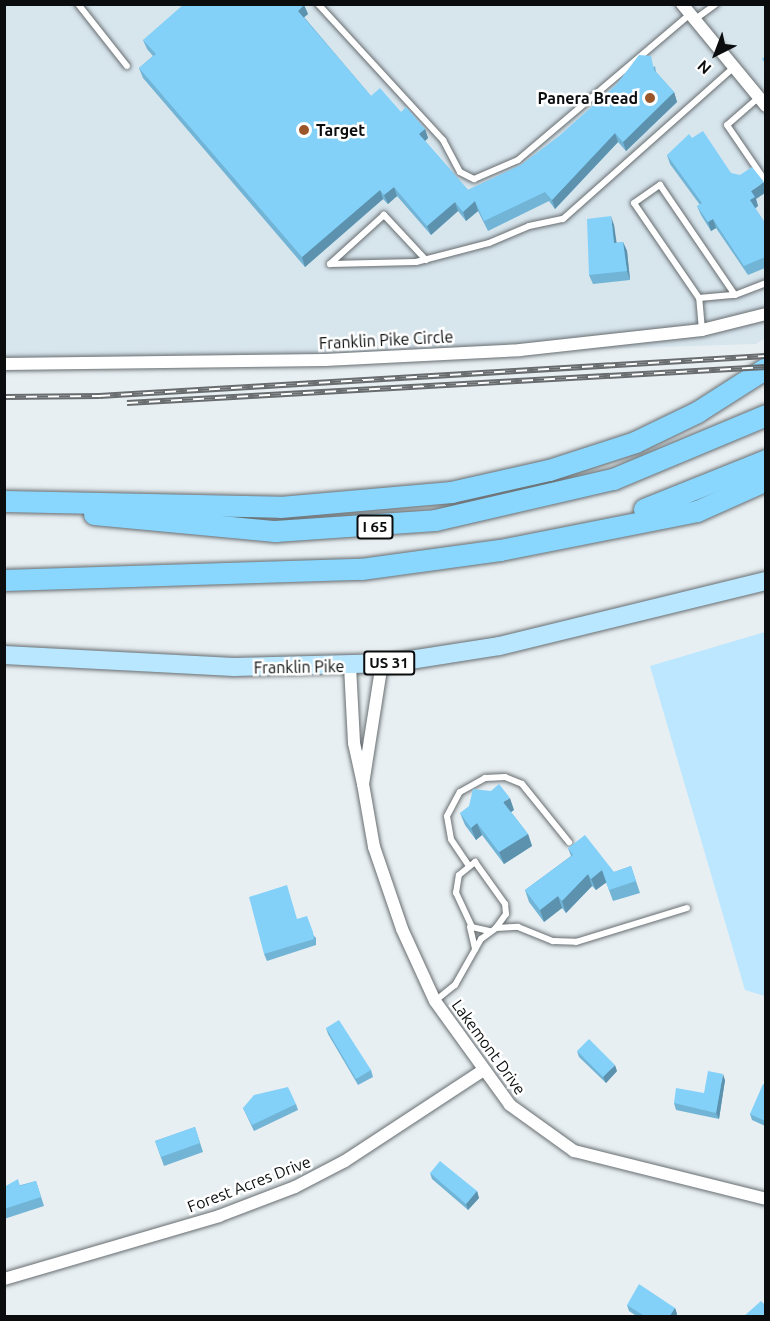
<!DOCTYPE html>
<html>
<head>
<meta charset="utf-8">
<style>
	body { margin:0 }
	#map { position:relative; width:770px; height:1321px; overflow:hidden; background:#e8eff2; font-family:Ubuntu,sans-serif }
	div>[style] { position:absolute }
	.built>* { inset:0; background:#d7e5ed }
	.green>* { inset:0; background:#bce7ff }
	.roads { filter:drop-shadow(0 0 2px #676d70) drop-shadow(0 0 2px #676d70) }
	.lane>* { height:6px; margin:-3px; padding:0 3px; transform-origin:3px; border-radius:3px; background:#fff }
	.street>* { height:12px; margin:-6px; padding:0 6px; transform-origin:6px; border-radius:6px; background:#fff }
	.primary>* { height:18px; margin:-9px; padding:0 9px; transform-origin:9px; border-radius:9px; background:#b8e7ff }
	.highway>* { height:21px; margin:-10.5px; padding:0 10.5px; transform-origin:10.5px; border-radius:10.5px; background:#89d7ff }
	.rail>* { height:6px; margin-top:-3px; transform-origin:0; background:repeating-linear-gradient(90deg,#fff 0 11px,#686c6e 0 22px); box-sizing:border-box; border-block:2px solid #686c6e }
	.wall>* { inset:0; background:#71b4d6 }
	.shaded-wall>* { inset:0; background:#5c92ae }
	.building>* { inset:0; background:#83d1f9 }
	.dots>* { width:16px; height:16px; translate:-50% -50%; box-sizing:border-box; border:3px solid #fff; border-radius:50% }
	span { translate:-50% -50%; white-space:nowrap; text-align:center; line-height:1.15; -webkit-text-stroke:5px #fff; paint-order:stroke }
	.shield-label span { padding:2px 4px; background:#fff; border:2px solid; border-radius:4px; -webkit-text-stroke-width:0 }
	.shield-label { font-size:15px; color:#0a0c0d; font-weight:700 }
	.poi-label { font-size:16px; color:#0a0c0d; font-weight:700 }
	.right { translate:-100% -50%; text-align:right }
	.left { translate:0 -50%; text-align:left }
	.street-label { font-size:16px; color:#0a0c0d }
	.frame { position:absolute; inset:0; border:6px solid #0a0c0d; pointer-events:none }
	.north { position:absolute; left:686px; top:24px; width:60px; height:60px; -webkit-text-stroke:4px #fff; paint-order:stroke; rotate:222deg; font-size:16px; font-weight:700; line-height:24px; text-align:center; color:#0a0c0d }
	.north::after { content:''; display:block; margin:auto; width:21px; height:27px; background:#0a0c0d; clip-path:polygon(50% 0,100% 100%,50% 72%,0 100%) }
</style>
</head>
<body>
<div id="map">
	<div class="built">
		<div style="clip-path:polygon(4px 5px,765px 5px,765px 338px,756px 344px,5px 368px)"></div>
	</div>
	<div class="green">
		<div style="clip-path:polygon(765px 632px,766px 632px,765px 996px,745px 990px,650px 666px)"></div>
	</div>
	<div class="roads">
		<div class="lane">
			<div style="left:78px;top:4px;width:79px;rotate:51.7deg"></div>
			<div style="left:318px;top:4px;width:185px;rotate:47.4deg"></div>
			<div style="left:443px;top:140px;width:36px;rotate:62deg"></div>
			<div style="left:460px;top:172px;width:16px;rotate:27deg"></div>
			<div style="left:474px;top:179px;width:48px;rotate:-23.4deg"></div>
			<div style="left:518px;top:160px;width:224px;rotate:-40.3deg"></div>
			<div style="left:694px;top:20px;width:27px;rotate:-36deg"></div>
			<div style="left:758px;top:98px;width:41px;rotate:138.9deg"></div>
			<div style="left:727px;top:125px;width:69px;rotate:55.6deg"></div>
			<div style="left:426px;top:260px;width:62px;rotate:-133deg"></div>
			<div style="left:384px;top:215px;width:73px;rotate:137.8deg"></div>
			<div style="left:330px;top:264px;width:86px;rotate:-1.3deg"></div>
			<div style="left:416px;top:262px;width:75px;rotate:-14.6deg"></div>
			<div style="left:489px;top:243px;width:43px;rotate:-23deg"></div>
			<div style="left:529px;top:226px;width:35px;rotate:-12deg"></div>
			<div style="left:563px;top:219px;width:227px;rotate:-41.6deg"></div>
			<div style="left:699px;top:298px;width:36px;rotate:-5deg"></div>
			<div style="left:702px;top:330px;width:32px;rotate:-95deg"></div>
			<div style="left:699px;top:298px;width:115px;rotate:-124.4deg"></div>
			<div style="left:634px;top:203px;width:32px;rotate:-35deg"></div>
			<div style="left:660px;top:185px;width:133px;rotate:55.7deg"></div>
			<div style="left:735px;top:295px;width:33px;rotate:-21deg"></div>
			<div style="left:469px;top:866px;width:32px;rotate:-124deg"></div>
			<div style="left:451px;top:839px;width:23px;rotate:-100deg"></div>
			<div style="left:447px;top:816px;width:27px;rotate:-62deg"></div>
			<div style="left:460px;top:792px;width:29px;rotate:-29deg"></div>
			<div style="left:485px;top:778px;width:20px;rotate:-3deg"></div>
			<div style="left:505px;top:777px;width:18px;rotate:22deg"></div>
			<div style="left:522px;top:784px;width:75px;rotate:51deg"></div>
			<div style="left:470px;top:927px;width:23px;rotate:77deg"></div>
			<div style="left:489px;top:931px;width:17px;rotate:-167deg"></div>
			<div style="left:472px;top:927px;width:38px;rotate:-115deg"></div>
			<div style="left:456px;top:893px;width:18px;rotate:-81deg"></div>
			<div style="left:459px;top:875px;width:21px;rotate:-39deg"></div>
			<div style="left:475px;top:862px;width:52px;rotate:54.5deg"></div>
			<div style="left:505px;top:904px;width:10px;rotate:84deg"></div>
			<div style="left:506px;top:914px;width:17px;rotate:126deg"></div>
			<div style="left:435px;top:1001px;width:26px;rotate:-39deg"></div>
			<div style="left:455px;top:985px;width:53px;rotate:-60.5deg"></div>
			<div style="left:481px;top:939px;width:19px;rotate:-36deg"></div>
			<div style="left:496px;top:928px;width:22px;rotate:-3deg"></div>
			<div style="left:518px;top:927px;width:38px;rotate:22deg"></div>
			<div style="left:553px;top:941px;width:23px;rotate:2deg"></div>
			<div style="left:576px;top:942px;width:116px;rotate:-17deg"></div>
		</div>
		<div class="street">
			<div style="left:682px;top:4px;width:132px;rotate:50.5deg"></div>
			<div style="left:4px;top:364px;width:321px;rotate:-0.7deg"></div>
			<div style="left:325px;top:360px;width:195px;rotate:-2.9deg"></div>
			<div style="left:520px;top:350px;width:183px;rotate:-6.3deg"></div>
			<div style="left:702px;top:330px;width:66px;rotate:-14deg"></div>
			<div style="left:350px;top:666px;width:77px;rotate:87deg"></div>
			<div style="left:354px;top:743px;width:42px;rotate:77.6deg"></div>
			<div style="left:363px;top:784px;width:122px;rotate:-81.1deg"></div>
			<div style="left:363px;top:784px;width:64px;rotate:80.1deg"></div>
			<div style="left:374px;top:847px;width:87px;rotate:71.1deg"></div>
			<div style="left:402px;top:929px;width:79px;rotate:65.4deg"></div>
			<div style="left:435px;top:1001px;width:128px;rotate:54.2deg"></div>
			<div style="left:510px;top:1105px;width:79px;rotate:35.7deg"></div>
			<div style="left:574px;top:1151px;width:198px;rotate:14deg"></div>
			<div style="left:4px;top:1279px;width:224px;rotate:-16.3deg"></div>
			<div style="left:219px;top:1216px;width:81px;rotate:-20.9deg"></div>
			<div style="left:295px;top:1187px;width:56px;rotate:-27.5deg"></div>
			<div style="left:345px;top:1161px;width:164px;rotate:-33.3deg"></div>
		</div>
		<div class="primary">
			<div style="left:4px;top:655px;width:230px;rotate:3deg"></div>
			<div style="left:234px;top:667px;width:157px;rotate:-1.5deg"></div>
			<div style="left:391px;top:663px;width:109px;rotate:-8.9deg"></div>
			<div style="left:499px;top:646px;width:275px;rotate:-13.7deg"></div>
		</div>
		<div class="highway">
			<div style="left:4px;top:501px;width:276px;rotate:1.2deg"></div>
			<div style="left:280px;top:507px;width:172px;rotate:-5deg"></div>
			<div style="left:451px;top:492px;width:100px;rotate:-12.7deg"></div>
			<div style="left:549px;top:470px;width:90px;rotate:-18deg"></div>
			<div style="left:635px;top:442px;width:69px;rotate:-25.8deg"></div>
			<div style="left:697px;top:412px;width:82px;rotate:-32.5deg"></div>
			<div style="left:644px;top:509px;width:131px;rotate:-21.9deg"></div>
			<div style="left:94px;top:514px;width:182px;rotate:5.4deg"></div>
			<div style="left:275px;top:531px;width:160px;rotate:-3.9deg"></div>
			<div style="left:435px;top:520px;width:183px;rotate:-13deg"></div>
			<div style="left:613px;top:479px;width:166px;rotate:-22.7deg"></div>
			<div style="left:4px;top:580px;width:357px;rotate:-1.8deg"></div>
			<div style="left:361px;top:569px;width:140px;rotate:-7.8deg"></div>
			<div style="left:500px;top:550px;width:201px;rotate:-11.2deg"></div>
			<div style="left:697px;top:511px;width:76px;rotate:-24.2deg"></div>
		</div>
	</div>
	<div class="rail">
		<div style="left:4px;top:397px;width:95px;rotate:-0.6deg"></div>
		<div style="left:99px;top:396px;width:668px;rotate:-3.43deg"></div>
		<div style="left:127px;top:403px;width:640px;rotate:-3.22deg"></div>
	</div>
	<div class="wall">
		<div style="clip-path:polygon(304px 5px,308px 14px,304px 17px,371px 96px,401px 112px,425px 129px,428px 138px,425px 141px,468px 190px,521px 165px,655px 66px,656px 72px,674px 92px,677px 102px,626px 151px,618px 142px,555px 209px,549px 201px,488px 231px,478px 211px,466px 221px,458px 211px,431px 235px,397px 196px,388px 204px,383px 199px,305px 267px,143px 78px,139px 68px,153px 56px,147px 49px,143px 40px)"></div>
		<div style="clip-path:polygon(692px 138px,731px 173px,756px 199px,758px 206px,755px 208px,765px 223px,765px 268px,748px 275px,716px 228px,711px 231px,701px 215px,697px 206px,700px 205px,670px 164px,667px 155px)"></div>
		<div style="clip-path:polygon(614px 225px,616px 243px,623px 242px,627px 251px,630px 280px,593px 284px,589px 275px)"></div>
		<div style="clip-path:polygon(514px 810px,511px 812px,528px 834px,532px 846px,504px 864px,482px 835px,476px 840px,465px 825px,460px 813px)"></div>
		<div style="clip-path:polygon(568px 848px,614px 872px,631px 866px,640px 893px,613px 901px,606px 882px,596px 890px,592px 886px,566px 913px,562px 908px,544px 922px,529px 902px,525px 890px,571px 856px)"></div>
		<div style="clip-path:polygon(298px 919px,316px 938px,316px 945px,267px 961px,264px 954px)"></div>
		<div style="clip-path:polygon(326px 1028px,371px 1070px,373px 1077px,358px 1085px,328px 1034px)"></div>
		<div style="clip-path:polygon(577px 1051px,617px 1071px,606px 1083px,579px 1057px)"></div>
		<div style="clip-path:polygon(725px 1080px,719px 1119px,676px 1110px,674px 1103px,704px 1093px)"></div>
		<div style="clip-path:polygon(765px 1085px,765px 1126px,752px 1120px,750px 1114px)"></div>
		<div style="clip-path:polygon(296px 1104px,298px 1110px,254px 1131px,243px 1108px)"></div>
		<div style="clip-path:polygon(195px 1127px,203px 1152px,164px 1166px,155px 1141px)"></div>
		<div style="clip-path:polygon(430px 1173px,477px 1191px,479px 1198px,468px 1210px,432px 1179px)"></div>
		<div style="clip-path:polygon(36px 1181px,44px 1206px,4px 1219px,4px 1187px,21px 1185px)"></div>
		<div style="clip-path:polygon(627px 1305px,675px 1308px,677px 1314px,675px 1317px,638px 1317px,629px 1311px)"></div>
	</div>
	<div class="shaded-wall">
		<div style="clip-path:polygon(304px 5px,308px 14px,301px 20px,298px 11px)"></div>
		<div style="clip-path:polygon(674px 92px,677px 102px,626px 151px,623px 142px)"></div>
		<div style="clip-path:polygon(425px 129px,428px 138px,423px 143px,419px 134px)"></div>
		<div style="clip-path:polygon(615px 133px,618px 142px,555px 209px,552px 200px)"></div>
		<div style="clip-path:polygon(764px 182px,765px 185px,765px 193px,756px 199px,758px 206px,753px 210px,750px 200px,751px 191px)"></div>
		<div style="clip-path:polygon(394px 187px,397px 196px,388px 204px,384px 195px)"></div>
		<div style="clip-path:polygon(380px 190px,383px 199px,305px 267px,302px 257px)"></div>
		<div style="clip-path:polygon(475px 201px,478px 211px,466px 221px,463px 212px)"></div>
		<div style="clip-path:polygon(455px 202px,458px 211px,431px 235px,427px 226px)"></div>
		<div style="clip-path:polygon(611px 216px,614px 225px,618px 252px,614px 243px)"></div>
		<div style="clip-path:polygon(713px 219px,716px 228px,711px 231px,708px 222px)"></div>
		<div style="clip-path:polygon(623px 242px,627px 251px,630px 280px,627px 271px)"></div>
		<div style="clip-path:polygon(510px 798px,514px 810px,508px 814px,503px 802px)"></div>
		<div style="clip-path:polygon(477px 823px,482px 835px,476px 840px,471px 828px)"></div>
		<div style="clip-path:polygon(528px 834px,532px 846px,504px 864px,499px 852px)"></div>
		<div style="clip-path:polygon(602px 870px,607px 882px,596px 890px,591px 879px)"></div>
		<div style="clip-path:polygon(588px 874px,592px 886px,566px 913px,562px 901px)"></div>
		<div style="clip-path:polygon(558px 896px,562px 908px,544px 922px,540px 910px)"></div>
		<div style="clip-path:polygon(615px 1065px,617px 1071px,606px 1083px,603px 1077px)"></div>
		<div style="clip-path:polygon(723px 1074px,725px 1080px,719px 1119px,716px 1113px)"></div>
		<div style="clip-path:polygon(477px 1191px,479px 1198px,468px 1210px,466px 1204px)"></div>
		<div style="clip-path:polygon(675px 1308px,677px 1314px,675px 1317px,669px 1317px)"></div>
	</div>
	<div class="building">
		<div style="clip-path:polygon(184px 4px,304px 4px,304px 5px,298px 11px,371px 96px,380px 88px,401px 112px,406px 107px,425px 129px,419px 134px,468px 190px,521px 165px,559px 136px,616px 85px,639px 55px,651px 56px,654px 70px,674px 92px,623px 142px,615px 133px,552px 200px,545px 192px,484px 221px,475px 201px,463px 212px,455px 202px,427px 226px,394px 187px,384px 195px,380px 190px,302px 257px,139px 68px,156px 54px,143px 40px)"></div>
		<div style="clip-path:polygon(765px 56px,765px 63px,762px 59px)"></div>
		<div style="clip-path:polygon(703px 131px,731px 173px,740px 175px,752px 167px,764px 182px,751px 191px,755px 197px,750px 200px,765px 223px,765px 257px,744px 266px,713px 219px,708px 222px,697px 206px,702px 203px,667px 155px,689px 134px,692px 138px)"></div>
		<div style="clip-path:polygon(611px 216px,614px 243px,623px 242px,627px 271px,589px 275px,587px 219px)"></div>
		<div style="clip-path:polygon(499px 784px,510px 798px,503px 802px,528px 834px,499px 852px,477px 823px,471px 828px,460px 813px,469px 806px,473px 789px,491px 791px)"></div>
		<div style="clip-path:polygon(585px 835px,614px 872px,631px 866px,636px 881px,609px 890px,602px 870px,591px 879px,588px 874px,562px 901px,558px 896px,540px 910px,525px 890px,573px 855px,568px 848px)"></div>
		<div style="clip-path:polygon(287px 885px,297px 919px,307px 916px,313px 932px,314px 939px,264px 954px,249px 897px)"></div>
		<div style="clip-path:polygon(339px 1020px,371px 1070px,356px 1079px,326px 1028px)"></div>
		<div style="clip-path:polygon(589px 1039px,615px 1065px,603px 1077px,577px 1051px)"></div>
		<div style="clip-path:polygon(708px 1071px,723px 1074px,716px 1113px,674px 1103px,676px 1088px,704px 1093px)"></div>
		<div style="clip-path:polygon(763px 1084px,765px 1085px,765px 1121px,750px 1114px)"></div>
		<div style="clip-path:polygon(288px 1087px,296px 1104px,252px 1125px,243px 1108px,254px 1095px)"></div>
		<div style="clip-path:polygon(195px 1127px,200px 1143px,161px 1157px,155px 1141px)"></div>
		<div style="clip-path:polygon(440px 1161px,477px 1191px,466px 1204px,430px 1173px)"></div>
		<div style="clip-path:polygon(18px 1179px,20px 1186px,36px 1181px,41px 1197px,4px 1209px,4px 1187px)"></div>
		<div style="clip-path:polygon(639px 1284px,675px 1308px,669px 1317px,646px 1317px,627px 1305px)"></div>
		<div style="clip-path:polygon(761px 1301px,765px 1305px,765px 1317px,743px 1317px)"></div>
	</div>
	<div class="dots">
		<div style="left:650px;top:98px;background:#9a5628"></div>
		<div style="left:304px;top:130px;background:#9a5628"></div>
	</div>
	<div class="shield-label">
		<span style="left:375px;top:527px">I 65</span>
		<span style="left:389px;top:663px">US 31</span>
	</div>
	<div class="poi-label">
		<span class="right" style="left:638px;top:98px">Panera Bread</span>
		<span class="left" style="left:316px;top:130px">Target</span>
	</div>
	<div class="street-label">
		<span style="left:386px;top:340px;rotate:-3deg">Franklin Pike Circle</span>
		<span style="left:299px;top:667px;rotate:-1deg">Franklin Pike</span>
		<span style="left:489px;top:1047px;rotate:54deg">Lakemont Drive</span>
		<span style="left:249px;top:1184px;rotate:-21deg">Forest Acres Drive</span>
	</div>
	<div class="frame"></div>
	<div class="north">N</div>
</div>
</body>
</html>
